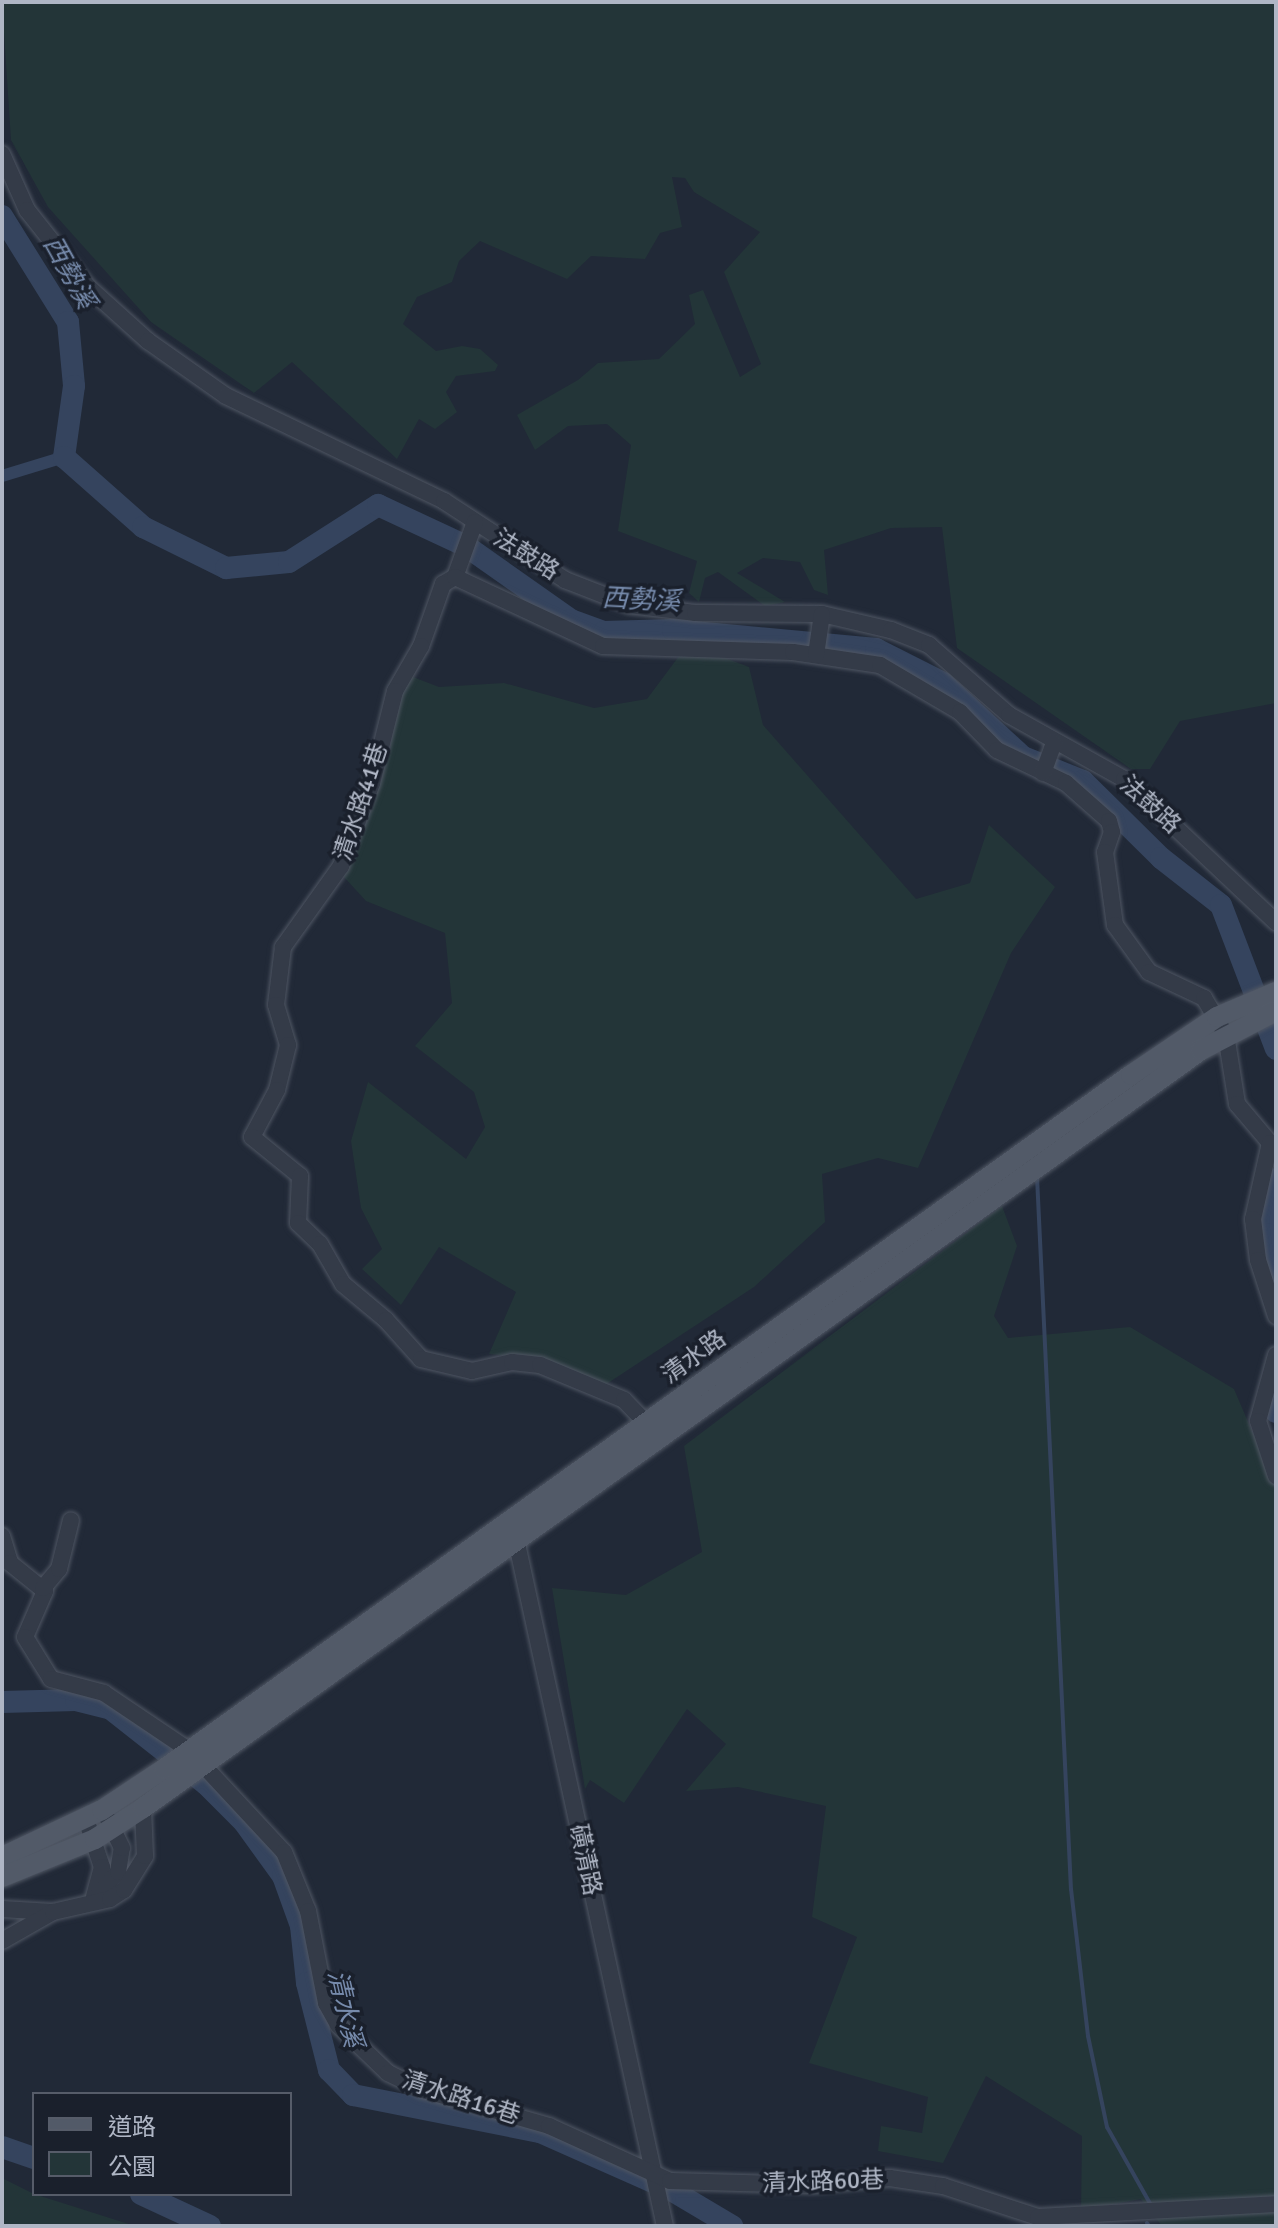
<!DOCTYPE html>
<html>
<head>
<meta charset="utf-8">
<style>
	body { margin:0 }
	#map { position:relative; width:1278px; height:2228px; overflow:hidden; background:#212937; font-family:Signika,"Noto Sans TC",sans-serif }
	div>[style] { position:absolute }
	.green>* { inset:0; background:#233538 }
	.stream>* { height:4px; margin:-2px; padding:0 2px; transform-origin:2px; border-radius:2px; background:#35445e }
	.canal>* { height:12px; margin:-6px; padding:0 6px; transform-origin:6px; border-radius:6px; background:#35445e }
	.river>* { height:22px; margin:-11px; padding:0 11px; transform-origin:11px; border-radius:11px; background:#35445e }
	.roads { filter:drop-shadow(0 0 2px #4f5663) drop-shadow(0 0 2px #4f5663) }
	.minor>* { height:16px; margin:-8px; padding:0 8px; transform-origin:8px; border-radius:8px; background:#343b48 }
	.major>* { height:20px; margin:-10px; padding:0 10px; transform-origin:10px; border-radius:10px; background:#525a68 }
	span { translate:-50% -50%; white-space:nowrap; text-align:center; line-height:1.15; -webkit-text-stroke:7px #1a202c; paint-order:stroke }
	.street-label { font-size:24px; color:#afb6c5 }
	.water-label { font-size:26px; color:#778bac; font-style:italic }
	.frame { position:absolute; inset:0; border:4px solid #afb6c5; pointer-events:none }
	.legend { position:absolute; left:32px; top:2092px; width:260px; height:104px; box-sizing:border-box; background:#1a202c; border:2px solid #565c69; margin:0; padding:10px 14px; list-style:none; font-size:24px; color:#afb6c5 }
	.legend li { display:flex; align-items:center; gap:16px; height:40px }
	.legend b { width:40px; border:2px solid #565c69 }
</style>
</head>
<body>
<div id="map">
	<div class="green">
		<div style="clip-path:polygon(2px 2px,1276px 2px,1276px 703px,1180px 721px,1150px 769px,1131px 769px,957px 648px,942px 527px,891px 528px,824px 550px,828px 595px,814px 590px,800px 562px,763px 558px,737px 573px,785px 602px,765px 606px,718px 572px,705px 578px,699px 602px,689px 593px,697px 561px,618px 531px,631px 445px,607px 424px,568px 426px,535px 450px,517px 415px,578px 380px,598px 363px,659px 359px,695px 324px,689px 295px,703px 290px,740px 377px,761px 364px,724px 272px,760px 232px,694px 192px,685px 178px,672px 177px,682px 227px,660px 233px,645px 259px,591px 256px,567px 279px,480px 241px,459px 261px,452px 282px,417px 297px,403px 324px,436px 351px,462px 346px,480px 349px,498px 365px,495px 371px,456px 376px,446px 392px,457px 412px,435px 429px,419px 419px,397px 459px,292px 362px,254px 393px,151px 322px,48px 207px,11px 140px)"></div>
		<div style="clip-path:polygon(688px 644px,749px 667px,763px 725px,916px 899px,970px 883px,989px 825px,1055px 887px,1011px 953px,918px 1168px,878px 1158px,822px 1174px,825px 1222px,754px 1287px,605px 1385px,543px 1359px,489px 1354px,516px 1292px,439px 1247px,401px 1305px,362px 1269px,382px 1249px,361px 1208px,351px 1141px,368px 1082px,466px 1159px,485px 1127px,474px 1092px,415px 1046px,452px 1003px,445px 933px,366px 901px,344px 877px,390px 751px,400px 672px,439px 687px,504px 683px,594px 708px,647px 699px)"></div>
		<div style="clip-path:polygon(1002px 1206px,1017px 1246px,994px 1316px,1008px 1338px,1130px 1327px,1234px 1389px,1267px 1466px,1276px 1472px,1276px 2226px,1162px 2226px,1141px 2199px,1081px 2210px,1082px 2136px,986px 2076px,943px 2163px,878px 2151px,881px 2126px,922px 2133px,928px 2097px,809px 2063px,857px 1937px,812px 1917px,826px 1806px,738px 1787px,686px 1791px,726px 1744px,687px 1709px,624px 1803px,590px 1780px,585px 1789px,552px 1588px,626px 1595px,702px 1552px,684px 1446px)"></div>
		<div style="clip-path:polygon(2px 2178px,34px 2194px,135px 2226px,2px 2226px)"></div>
	</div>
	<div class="stream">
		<div style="left:1037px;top:1177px;width:713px;rotate:87.27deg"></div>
		<div style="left:1071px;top:1889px;width:148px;rotate:83.4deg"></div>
		<div style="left:1088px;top:2036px;width:93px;rotate:78.2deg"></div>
		<div style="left:1107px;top:2127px;width:90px;rotate:60.6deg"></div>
		<div style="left:1147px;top:2223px;width:4px;rotate:56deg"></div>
	</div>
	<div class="canal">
		<div style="left:2px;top:476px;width:65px;rotate:-17deg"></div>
	</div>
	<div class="river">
		<div style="left:2px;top:216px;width:125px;rotate:58.1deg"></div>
		<div style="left:68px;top:322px;width:64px;rotate:84.6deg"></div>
		<div style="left:74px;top:386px;width:72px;rotate:98deg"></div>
		<div style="left:64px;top:457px;width:106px;rotate:41.5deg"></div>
		<div style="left:143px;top:527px;width:93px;rotate:26.3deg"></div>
		<div style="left:226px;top:568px;width:63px;rotate:-5.4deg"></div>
		<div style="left:289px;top:562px;width:106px;rotate:-32.6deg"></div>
		<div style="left:378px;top:505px;width:97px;rotate:25deg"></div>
		<div style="left:466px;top:546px;width:128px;rotate:35.2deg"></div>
		<div style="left:571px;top:620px;width:35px;rotate:20deg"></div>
		<div style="left:604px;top:632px;width:69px;rotate:-1.7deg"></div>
		<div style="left:673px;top:630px;width:204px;rotate:5.3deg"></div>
		<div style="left:876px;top:649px;width:75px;rotate:26.9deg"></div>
		<div style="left:943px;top:683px;width:109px;rotate:42.8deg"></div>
		<div style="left:1023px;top:757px;width:65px;rotate:21.8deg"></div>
		<div style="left:1083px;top:781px;width:110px;rotate:44.6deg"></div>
		<div style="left:1161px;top:858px;width:76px;rotate:38.1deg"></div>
		<div style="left:1221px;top:905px;width:154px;rotate:69.1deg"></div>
		<div style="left:1276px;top:1179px;width:56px;rotate:99.3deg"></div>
		<div style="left:1267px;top:1234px;width:39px;rotate:77deg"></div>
		<div style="left:1276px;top:1399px;width:13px;rotate:90deg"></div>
		<div style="left:2px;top:1702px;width:74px;rotate:-1.5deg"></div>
		<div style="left:76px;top:1700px;width:36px;rotate:14deg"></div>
		<div style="left:111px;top:1709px;width:121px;rotate:38.3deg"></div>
		<div style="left:206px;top:1784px;width:54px;rotate:45deg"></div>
		<div style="left:244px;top:1822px;width:67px;rotate:54.2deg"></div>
		<div style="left:283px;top:1876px;width:53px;rotate:70.2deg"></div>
		<div style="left:301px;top:1926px;width:57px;rotate:84deg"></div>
		<div style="left:307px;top:1983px;width:90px;rotate:75.8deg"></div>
		<div style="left:329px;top:2070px;width:35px;rotate:46deg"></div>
		<div style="left:353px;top:2095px;width:191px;rotate:11.2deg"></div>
		<div style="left:540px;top:2132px;width:145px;rotate:23.9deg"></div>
		<div style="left:673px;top:2191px;width:69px;rotate:30.7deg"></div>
		<div style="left:2px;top:2147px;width:34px;rotate:19deg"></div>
		<div style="left:141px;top:2194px;width:76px;rotate:24.9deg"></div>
	</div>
	<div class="roads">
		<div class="minor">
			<div style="left:2px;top:154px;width:61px;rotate:65.9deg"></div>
			<div style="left:27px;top:210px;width:98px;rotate:51.6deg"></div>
			<div style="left:88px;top:287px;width:81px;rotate:42deg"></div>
			<div style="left:148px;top:341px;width:95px;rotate:35.2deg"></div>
			<div style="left:226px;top:396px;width:242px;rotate:25.7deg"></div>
			<div style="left:444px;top:501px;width:145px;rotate:33.1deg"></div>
			<div style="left:565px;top:580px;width:69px;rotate:21.3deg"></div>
			<div style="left:629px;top:605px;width:66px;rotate:6.9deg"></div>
			<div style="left:695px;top:613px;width:127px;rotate:0.5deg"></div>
			<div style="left:822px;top:614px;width:71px;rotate:13.1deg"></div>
			<div style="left:891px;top:630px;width:41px;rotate:21.5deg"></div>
			<div style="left:929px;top:645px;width:106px;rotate:41.2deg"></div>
			<div style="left:1009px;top:715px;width:132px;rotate:29.1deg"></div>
			<div style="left:1124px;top:779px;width:209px;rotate:43.3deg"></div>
			<div style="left:475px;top:522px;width:59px;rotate:110deg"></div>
			<div style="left:455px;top:577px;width:14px;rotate:150deg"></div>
			<div style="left:443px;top:584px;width:66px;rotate:109.5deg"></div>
			<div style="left:421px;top:646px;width:52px;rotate:120deg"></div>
			<div style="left:395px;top:691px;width:95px;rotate:104deg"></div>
			<div style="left:372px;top:783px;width:89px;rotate:110.5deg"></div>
			<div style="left:341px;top:866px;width:100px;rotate:125.6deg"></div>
			<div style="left:283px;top:947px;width:58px;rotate:96.9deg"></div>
			<div style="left:276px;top:1005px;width:42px;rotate:73.3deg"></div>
			<div style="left:288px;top:1045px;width:46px;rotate:103.7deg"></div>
			<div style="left:277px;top:1090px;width:53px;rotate:118deg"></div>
			<div style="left:252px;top:1137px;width:62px;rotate:39.1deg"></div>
			<div style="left:300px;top:1176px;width:47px;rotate:92.4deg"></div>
			<div style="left:298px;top:1223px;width:30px;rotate:44deg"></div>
			<div style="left:320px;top:1244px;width:46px;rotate:60.1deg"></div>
			<div style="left:343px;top:1284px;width:56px;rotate:39.9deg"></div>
			<div style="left:386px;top:1320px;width:52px;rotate:48.1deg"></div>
			<div style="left:421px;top:1359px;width:52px;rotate:13.2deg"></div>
			<div style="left:472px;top:1371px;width:41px;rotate:-12.7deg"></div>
			<div style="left:512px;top:1362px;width:28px;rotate:6deg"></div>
			<div style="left:540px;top:1365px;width:91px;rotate:22.6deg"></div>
			<div style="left:624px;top:1400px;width:42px;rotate:46deg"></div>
			<div style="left:455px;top:577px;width:163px;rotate:25deg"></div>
			<div style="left:603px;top:646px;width:190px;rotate:1.8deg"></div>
			<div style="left:793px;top:652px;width:88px;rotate:8.5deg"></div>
			<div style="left:880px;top:665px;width:93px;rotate:30.4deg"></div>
			<div style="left:960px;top:712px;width:53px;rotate:45.8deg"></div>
			<div style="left:997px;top:750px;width:76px;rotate:25.6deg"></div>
			<div style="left:1066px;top:783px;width:57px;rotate:41.5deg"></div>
			<div style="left:1109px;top:821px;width:11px;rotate:75deg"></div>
			<div style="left:1112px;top:832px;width:21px;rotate:109deg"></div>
			<div style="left:1105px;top:852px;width:74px;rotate:82.2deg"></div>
			<div style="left:1115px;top:925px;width:58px;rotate:54.1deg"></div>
			<div style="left:1149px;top:972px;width:61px;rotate:25.3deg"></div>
			<div style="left:1204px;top:998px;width:43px;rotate:59.3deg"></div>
			<div style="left:1226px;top:1035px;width:70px;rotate:80.9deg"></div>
			<div style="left:1237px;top:1104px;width:51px;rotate:49.8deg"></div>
			<div style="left:1270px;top:1143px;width:78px;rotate:102.6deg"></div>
			<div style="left:1253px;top:1219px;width:41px;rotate:83deg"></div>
			<div style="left:1258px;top:1260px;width:59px;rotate:72.2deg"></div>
			<div style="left:816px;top:655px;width:41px;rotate:-81.7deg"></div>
			<div style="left:1043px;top:773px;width:32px;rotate:-70deg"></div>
			<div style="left:1276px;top:1355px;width:68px;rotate:105.3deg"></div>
			<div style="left:1258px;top:1421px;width:58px;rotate:71.9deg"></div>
			<div style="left:510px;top:1533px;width:13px;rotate:58deg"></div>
			<div style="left:517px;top:1544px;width:698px;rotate:77.76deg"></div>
			<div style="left:2px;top:1536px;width:28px;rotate:73deg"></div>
			<div style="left:10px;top:1563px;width:45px;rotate:38.7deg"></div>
			<div style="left:45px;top:1591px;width:50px;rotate:113.5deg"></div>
			<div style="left:25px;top:1637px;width:49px;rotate:58.2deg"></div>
			<div style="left:51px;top:1679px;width:55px;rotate:14.8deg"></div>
			<div style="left:104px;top:1693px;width:104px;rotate:34deg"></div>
			<div style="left:190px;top:1751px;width:138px;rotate:47.1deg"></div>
			<div style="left:284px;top:1852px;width:64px;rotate:67.9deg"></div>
			<div style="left:308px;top:1911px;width:94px;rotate:78.9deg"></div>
			<div style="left:326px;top:2003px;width:25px;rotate:61deg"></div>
			<div style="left:338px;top:2025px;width:69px;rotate:43.8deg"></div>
			<div style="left:388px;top:2073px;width:39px;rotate:26deg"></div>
			<div style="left:423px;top:2090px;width:131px;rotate:15.9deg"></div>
			<div style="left:549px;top:2126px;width:133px;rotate:24.4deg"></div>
			<div style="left:670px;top:2181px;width:143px;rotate:1.6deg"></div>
			<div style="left:813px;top:2185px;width:77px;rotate:-5.2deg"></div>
			<div style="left:890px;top:2178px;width:54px;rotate:8.6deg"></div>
			<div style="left:943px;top:2186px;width:100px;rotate:18.1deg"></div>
			<div style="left:1038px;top:2217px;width:238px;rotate:-3.1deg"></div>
			<div style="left:43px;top:1588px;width:25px;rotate:-50deg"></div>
			<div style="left:59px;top:1569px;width:50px;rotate:-76.2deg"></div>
			<div style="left:86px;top:1819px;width:51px;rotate:71.6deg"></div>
			<div style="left:102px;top:1867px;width:31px;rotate:105deg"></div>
			<div style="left:93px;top:1901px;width:38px;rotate:-49deg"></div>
			<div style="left:118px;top:1872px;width:24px;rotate:-81deg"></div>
			<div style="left:122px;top:1848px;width:34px;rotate:-116deg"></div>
			<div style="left:2px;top:1909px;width:50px;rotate:3.4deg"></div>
			<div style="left:2px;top:1941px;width:59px;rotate:-29.6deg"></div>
			<div style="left:53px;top:1912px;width:58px;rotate:-12.8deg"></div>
			<div style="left:110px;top:1899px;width:17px;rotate:-33deg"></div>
			<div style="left:124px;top:1890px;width:40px;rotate:-58deg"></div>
			<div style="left:145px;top:1856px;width:48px;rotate:-92.4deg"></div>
		</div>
		<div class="major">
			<div style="left:2px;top:1857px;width:110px;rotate:-25.2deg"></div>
			<div style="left:102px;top:1810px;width:74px;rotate:-33.5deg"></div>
			<div style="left:164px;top:1769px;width:1190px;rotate:-35.67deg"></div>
			<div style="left:1131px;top:1075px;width:104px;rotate:-34deg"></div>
			<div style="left:1217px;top:1017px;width:64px;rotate:-23deg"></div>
			<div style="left:2px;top:1877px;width:100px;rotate:-22.2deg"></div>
			<div style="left:95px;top:1839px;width:57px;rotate:-32.9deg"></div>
			<div style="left:143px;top:1808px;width:1302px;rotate:-35.62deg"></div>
			<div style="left:1201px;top:1050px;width:85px;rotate:-27.5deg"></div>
		</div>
	</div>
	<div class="street-label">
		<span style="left:526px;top:555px;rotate:32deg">法鼓路</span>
		<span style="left:361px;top:802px;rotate:-72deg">清水路41巷</span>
		<span style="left:1150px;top:805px;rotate:42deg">法鼓路</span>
		<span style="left:694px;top:1357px;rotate:-36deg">清水路</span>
		<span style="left:585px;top:1860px;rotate:78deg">磺清路</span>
		<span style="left:461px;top:2098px;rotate:18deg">清水路16巷</span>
		<span style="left:823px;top:2182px;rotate:-2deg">清水路60巷</span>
	</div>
	<div class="water-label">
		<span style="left:68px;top:273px;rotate:61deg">西勢溪</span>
		<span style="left:641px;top:601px;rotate:3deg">西勢溪</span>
		<span style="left:344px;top:2009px;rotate:77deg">清水溪</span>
	</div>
	<div class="frame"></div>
	<ul class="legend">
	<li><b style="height:10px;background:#525a68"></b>道路</li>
	<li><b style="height:22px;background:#233538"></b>公園</li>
	</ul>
</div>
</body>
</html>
